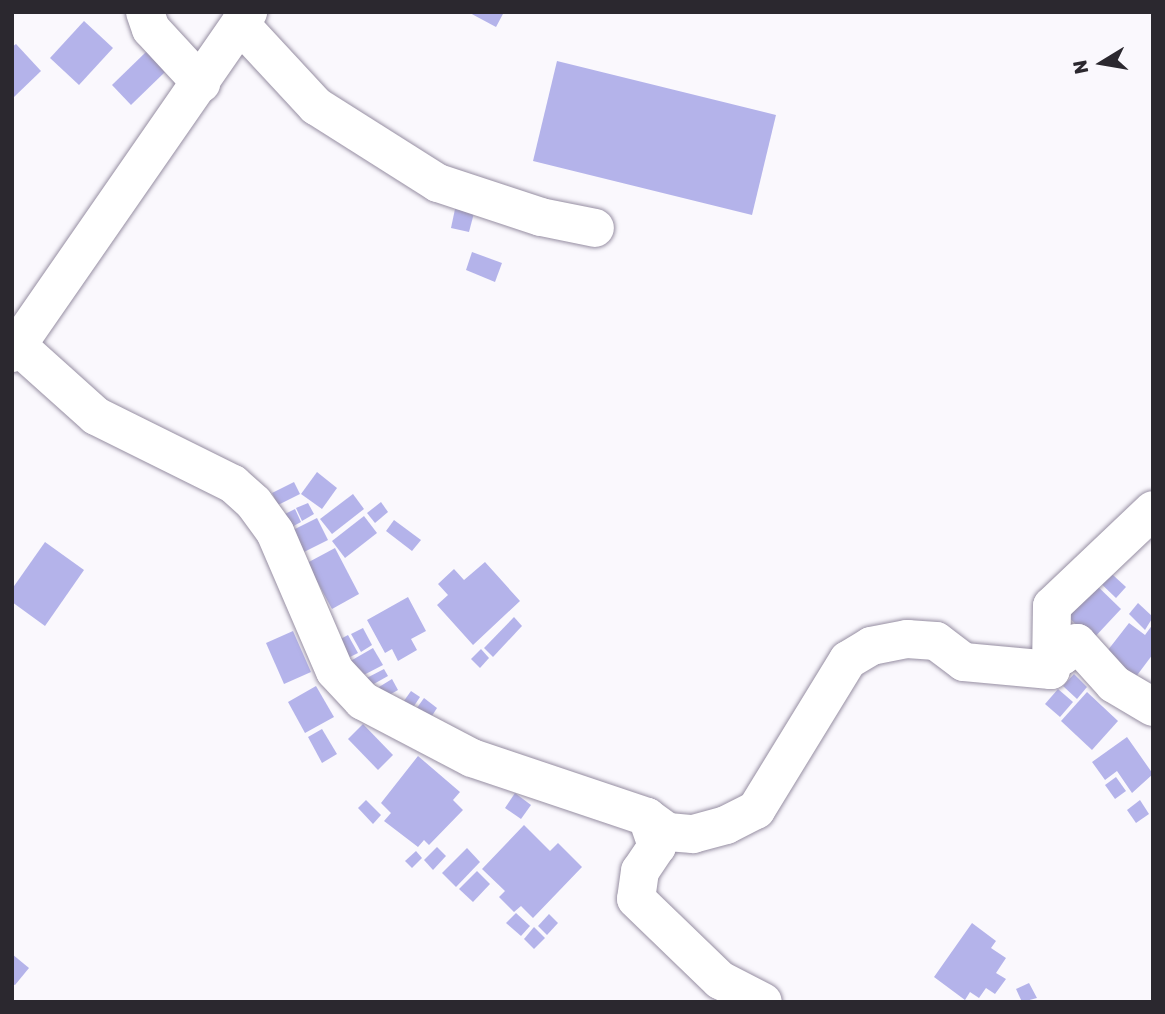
<!DOCTYPE html>
<html>
<head>
<meta charset="utf-8">
<style>
	body { margin:0 }
	#map { position:relative; width:1165px; height:1014px; overflow:hidden; background:#faf8fd; font-family:Rubik,sans-serif }
	div>[style] { position:absolute }
	.building>* { inset:0; background:#b4b3ea }
	.roads { filter:drop-shadow(0 0 2px #968ea2) drop-shadow(0 0 2px #968ea2) }
	.minor>* { height:38px; margin:-19px; padding:0 19px; transform-origin:19px; border-radius:19px; background:#fff }
	span { translate:-50% -50%; white-space:nowrap; text-align:center; line-height:1.15; -webkit-text-stroke:5px #faf8fd; paint-order:stroke }
	.frame { position:absolute; inset:0; border:14px solid #2b282f; pointer-events:none }
	.north { position:absolute; left:1067px; top:28px; width:70px; height:70px; -webkit-text-stroke:5px #faf8fd; paint-order:stroke; rotate:259deg; font-size:19px; font-weight:700; line-height:28px; text-align:center; color:#2b282f }
	.north::after { content:''; display:block; margin:auto; width:24px; height:32px; background:#2b282f; clip-path:polygon(50% 0,100% 100%,50% 72%,0 100%) }
</style>
</head>
<body>
<div id="map">
	<div class="building">
		<div style="clip-path:polygon(468px 12px,504px 12px,496px 27px)"></div>
		<div style="clip-path:polygon(84px 21px,113px 48px,79px 85px,50px 58px)"></div>
		<div style="clip-path:polygon(16px 44px,41px 71px,14px 97px,12px 47px)"></div>
		<div style="clip-path:polygon(147px 51px,166px 71px,131px 105px,112px 85px)"></div>
		<div style="clip-path:polygon(557px 61px,776px 115px,752px 215px,533px 161px)"></div>
		<div style="clip-path:polygon(455px 209px,474px 213px,469px 232px,451px 228px)"></div>
		<div style="clip-path:polygon(472px 252px,502px 263px,495px 282px,466px 270px)"></div>
		<div style="clip-path:polygon(317px 472px,337px 488px,322px 509px,301px 494px)"></div>
		<div style="clip-path:polygon(294px 482px,300px 494px,278px 505px,272px 493px)"></div>
		<div style="clip-path:polygon(353px 494px,364px 509px,332px 534px,320px 519px)"></div>
		<div style="clip-path:polygon(381px 502px,388px 512px,375px 523px,367px 513px)"></div>
		<div style="clip-path:polygon(308px 503px,314px 514px,302px 521px,296px 508px)"></div>
		<div style="clip-path:polygon(295px 509px,301px 522px,286px 530px,279px 517px)"></div>
		<div style="clip-path:polygon(364px 516px,377px 533px,345px 558px,332px 541px)"></div>
		<div style="clip-path:polygon(317px 518px,328px 540px,300px 554px,289px 532px)"></div>
		<div style="clip-path:polygon(394px 520px,421px 540px,412px 551px,386px 531px)"></div>
		<div style="clip-path:polygon(45px 542px,84px 570px,45px 626px,12px 602px,12px 589px)"></div>
		<div style="clip-path:polygon(335px 548px,359px 594px,332px 609px,307px 563px)"></div>
		<div style="clip-path:polygon(485px 562px,520px 601px,473px 645px,437px 605px,448px 595px,438px 584px,454px 569px,464px 580px)"></div>
		<div style="clip-path:polygon(1101px 564px,1126px 587px,1116px 598px,1091px 574px)"></div>
		<div style="clip-path:polygon(1089px 578px,1121px 609px,1092px 640px,1060px 609px)"></div>
		<div style="clip-path:polygon(408px 597px,426px 631px,411px 639px,417px 650px,398px 661px,392px 649px,385px 653px,367px 620px)"></div>
		<div style="clip-path:polygon(1138px 603px,1153px 617px,1145px 630px,1129px 614px)"></div>
		<div style="clip-path:polygon(514px 617px,522px 626px,493px 657px,484px 648px)"></div>
		<div style="clip-path:polygon(1129px 623px,1145px 635px,1153px 624px,1153px 654px,1132px 682px,1101px 659px)"></div>
		<div style="clip-path:polygon(363px 628px,372px 645px,361px 652px,351px 634px)"></div>
		<div style="clip-path:polygon(293px 631px,311px 672px,284px 684px,266px 643px)"></div>
		<div style="clip-path:polygon(348px 635px,358px 653px,342px 661px,333px 643px)"></div>
		<div style="clip-path:polygon(373px 648px,383px 665px,356px 679px,347px 663px)"></div>
		<div style="clip-path:polygon(481px 649px,489px 658px,480px 668px,471px 659px)"></div>
		<div style="clip-path:polygon(384px 669px,388px 676px,363px 690px,359px 682px)"></div>
		<div style="clip-path:polygon(1074px 674px,1087px 687px,1077px 699px,1063px 686px)"></div>
		<div style="clip-path:polygon(392px 679px,398px 690px,384px 698px,379px 687px)"></div>
		<div style="clip-path:polygon(316px 686px,334px 717px,305px 733px,288px 702px)"></div>
		<div style="clip-path:polygon(1058px 689px,1073px 702px,1060px 717px,1045px 704px)"></div>
		<div style="clip-path:polygon(411px 691px,420px 697px,410px 712px,401px 705px)"></div>
		<div style="clip-path:polygon(1087px 692px,1118px 721px,1092px 750px,1061px 721px)"></div>
		<div style="clip-path:polygon(424px 698px,437px 708px,428px 722px,414px 712px)"></div>
		<div style="clip-path:polygon(363px 724px,393px 755px,378px 770px,348px 739px)"></div>
		<div style="clip-path:polygon(322px 729px,337px 754px,322px 763px,308px 737px)"></div>
		<div style="clip-path:polygon(1127px 737px,1153px 774px,1132px 793px,1117px 771px,1105px 780px,1092px 762px)"></div>
		<div style="clip-path:polygon(418px 756px,460px 792px,453px 800px,463px 810px,429px 845px,424px 840px,418px 847px,384px 821px,391px 813px,381px 803px)"></div>
		<div style="clip-path:polygon(1116px 777px,1126px 791px,1115px 799px,1105px 785px)"></div>
		<div style="clip-path:polygon(515px 793px,531px 805px,521px 819px,505px 808px)"></div>
		<div style="clip-path:polygon(366px 800px,381px 815px,373px 824px,358px 808px)"></div>
		<div style="clip-path:polygon(1140px 800px,1149px 814px,1136px 823px,1127px 810px)"></div>
		<div style="clip-path:polygon(524px 825px,550px 851px,558px 843px,582px 867px,533px 918px,521px 906px,514px 912px,499px 897px,505px 891px,482px 869px)"></div>
		<div style="clip-path:polygon(437px 847px,446px 856px,433px 870px,424px 860px)"></div>
		<div style="clip-path:polygon(467px 848px,480px 862px,456px 887px,442px 873px)"></div>
		<div style="clip-path:polygon(416px 851px,422px 858px,412px 868px,405px 861px)"></div>
		<div style="clip-path:polygon(477px 871px,490px 884px,473px 902px,459px 889px)"></div>
		<div style="clip-path:polygon(516px 913px,530px 926px,521px 936px,506px 923px)"></div>
		<div style="clip-path:polygon(549px 914px,558px 923px,547px 935px,538px 926px)"></div>
		<div style="clip-path:polygon(972px 923px,996px 941px,991px 948px,1006px 958px,996px 973px,1006px 979px,995px 994px,986px 988px,979px 998px,970px 992px,965px 1000px,934px 977px)"></div>
		<div style="clip-path:polygon(534px 927px,545px 938px,534px 949px,524px 939px)"></div>
		<div style="clip-path:polygon(12px 954px,29px 968px,15px 985px,12px 984px)"></div>
		<div style="clip-path:polygon(1029px 983px,1037px 998px,1022px 1002px,1016px 989px)"></div>
	</div>
	<div class="roads">
		<div class="minor">
			<div style="left:145px;top:12px;width:18px;rotate:71deg"></div>
			<div style="left:151px;top:29px;width:74px;rotate:47.2deg"></div>
			<div style="left:240px;top:24px;width:112px;rotate:47.2deg"></div>
			<div style="left:316px;top:106px;width:144px;rotate:32.3deg"></div>
			<div style="left:438px;top:183px;width:108px;rotate:18.3deg"></div>
			<div style="left:541px;top:217px;width:55px;rotate:11.5deg"></div>
			<div style="left:18px;top:346px;width:105px;rotate:41.9deg"></div>
			<div style="left:96px;top:416px;width:153px;rotate:26.4deg"></div>
			<div style="left:233px;top:484px;width:28px;rotate:42deg"></div>
			<div style="left:254px;top:503px;width:36px;rotate:54deg"></div>
			<div style="left:275px;top:532px;width:151px;rotate:66.7deg"></div>
			<div style="left:335px;top:671px;width:41px;rotate:47deg"></div>
			<div style="left:363px;top:701px;width:123px;rotate:27.6deg"></div>
			<div style="left:472px;top:758px;width:185px;rotate:18.6deg"></div>
			<div style="left:647px;top:817px;width:26px;rotate:36deg"></div>
			<div style="left:668px;top:832px;width:25px;rotate:5deg"></div>
			<div style="left:693px;top:834px;width:34px;rotate:-15deg"></div>
			<div style="left:726px;top:825px;width:34px;rotate:-27deg"></div>
			<div style="left:756px;top:810px;width:176px;rotate:-58.5deg"></div>
			<div style="left:848px;top:660px;width:27px;rotate:-31deg"></div>
			<div style="left:871px;top:646px;width:37px;rotate:-11deg"></div>
			<div style="left:907px;top:639px;width:29px;rotate:4deg"></div>
			<div style="left:936px;top:641px;width:35px;rotate:37deg"></div>
			<div style="left:964px;top:662px;width:87px;rotate:5.3deg"></div>
			<div style="left:1051px;top:670px;width:64px;rotate:-89.1deg"></div>
			<div style="left:1052px;top:606px;width:139px;rotate:-43.5deg"></div>
			<div style="left:12px;top:353px;width:415px;rotate:-55.3deg"></div>
			<div style="left:1054px;top:654px;width:8px;rotate:14deg"></div>
			<div style="left:1062px;top:656px;width:20px;rotate:-41deg"></div>
			<div style="left:1077px;top:643px;width:55px;rotate:47.9deg"></div>
			<div style="left:1114px;top:684px;width:45px;rotate:30.5deg"></div>
			<div style="left:647px;top:817px;width:31px;rotate:71deg"></div>
			<div style="left:657px;top:846px;width:30px;rotate:124deg"></div>
			<div style="left:640px;top:871px;width:28px;rotate:98deg"></div>
			<div style="left:636px;top:899px;width:117px;rotate:44deg"></div>
			<div style="left:720px;top:980px;width:48px;rotate:27.1deg"></div>
		</div>
	</div>
	<div class="frame"></div>
	<div class="north">N</div>
</div>
</body>
</html>
